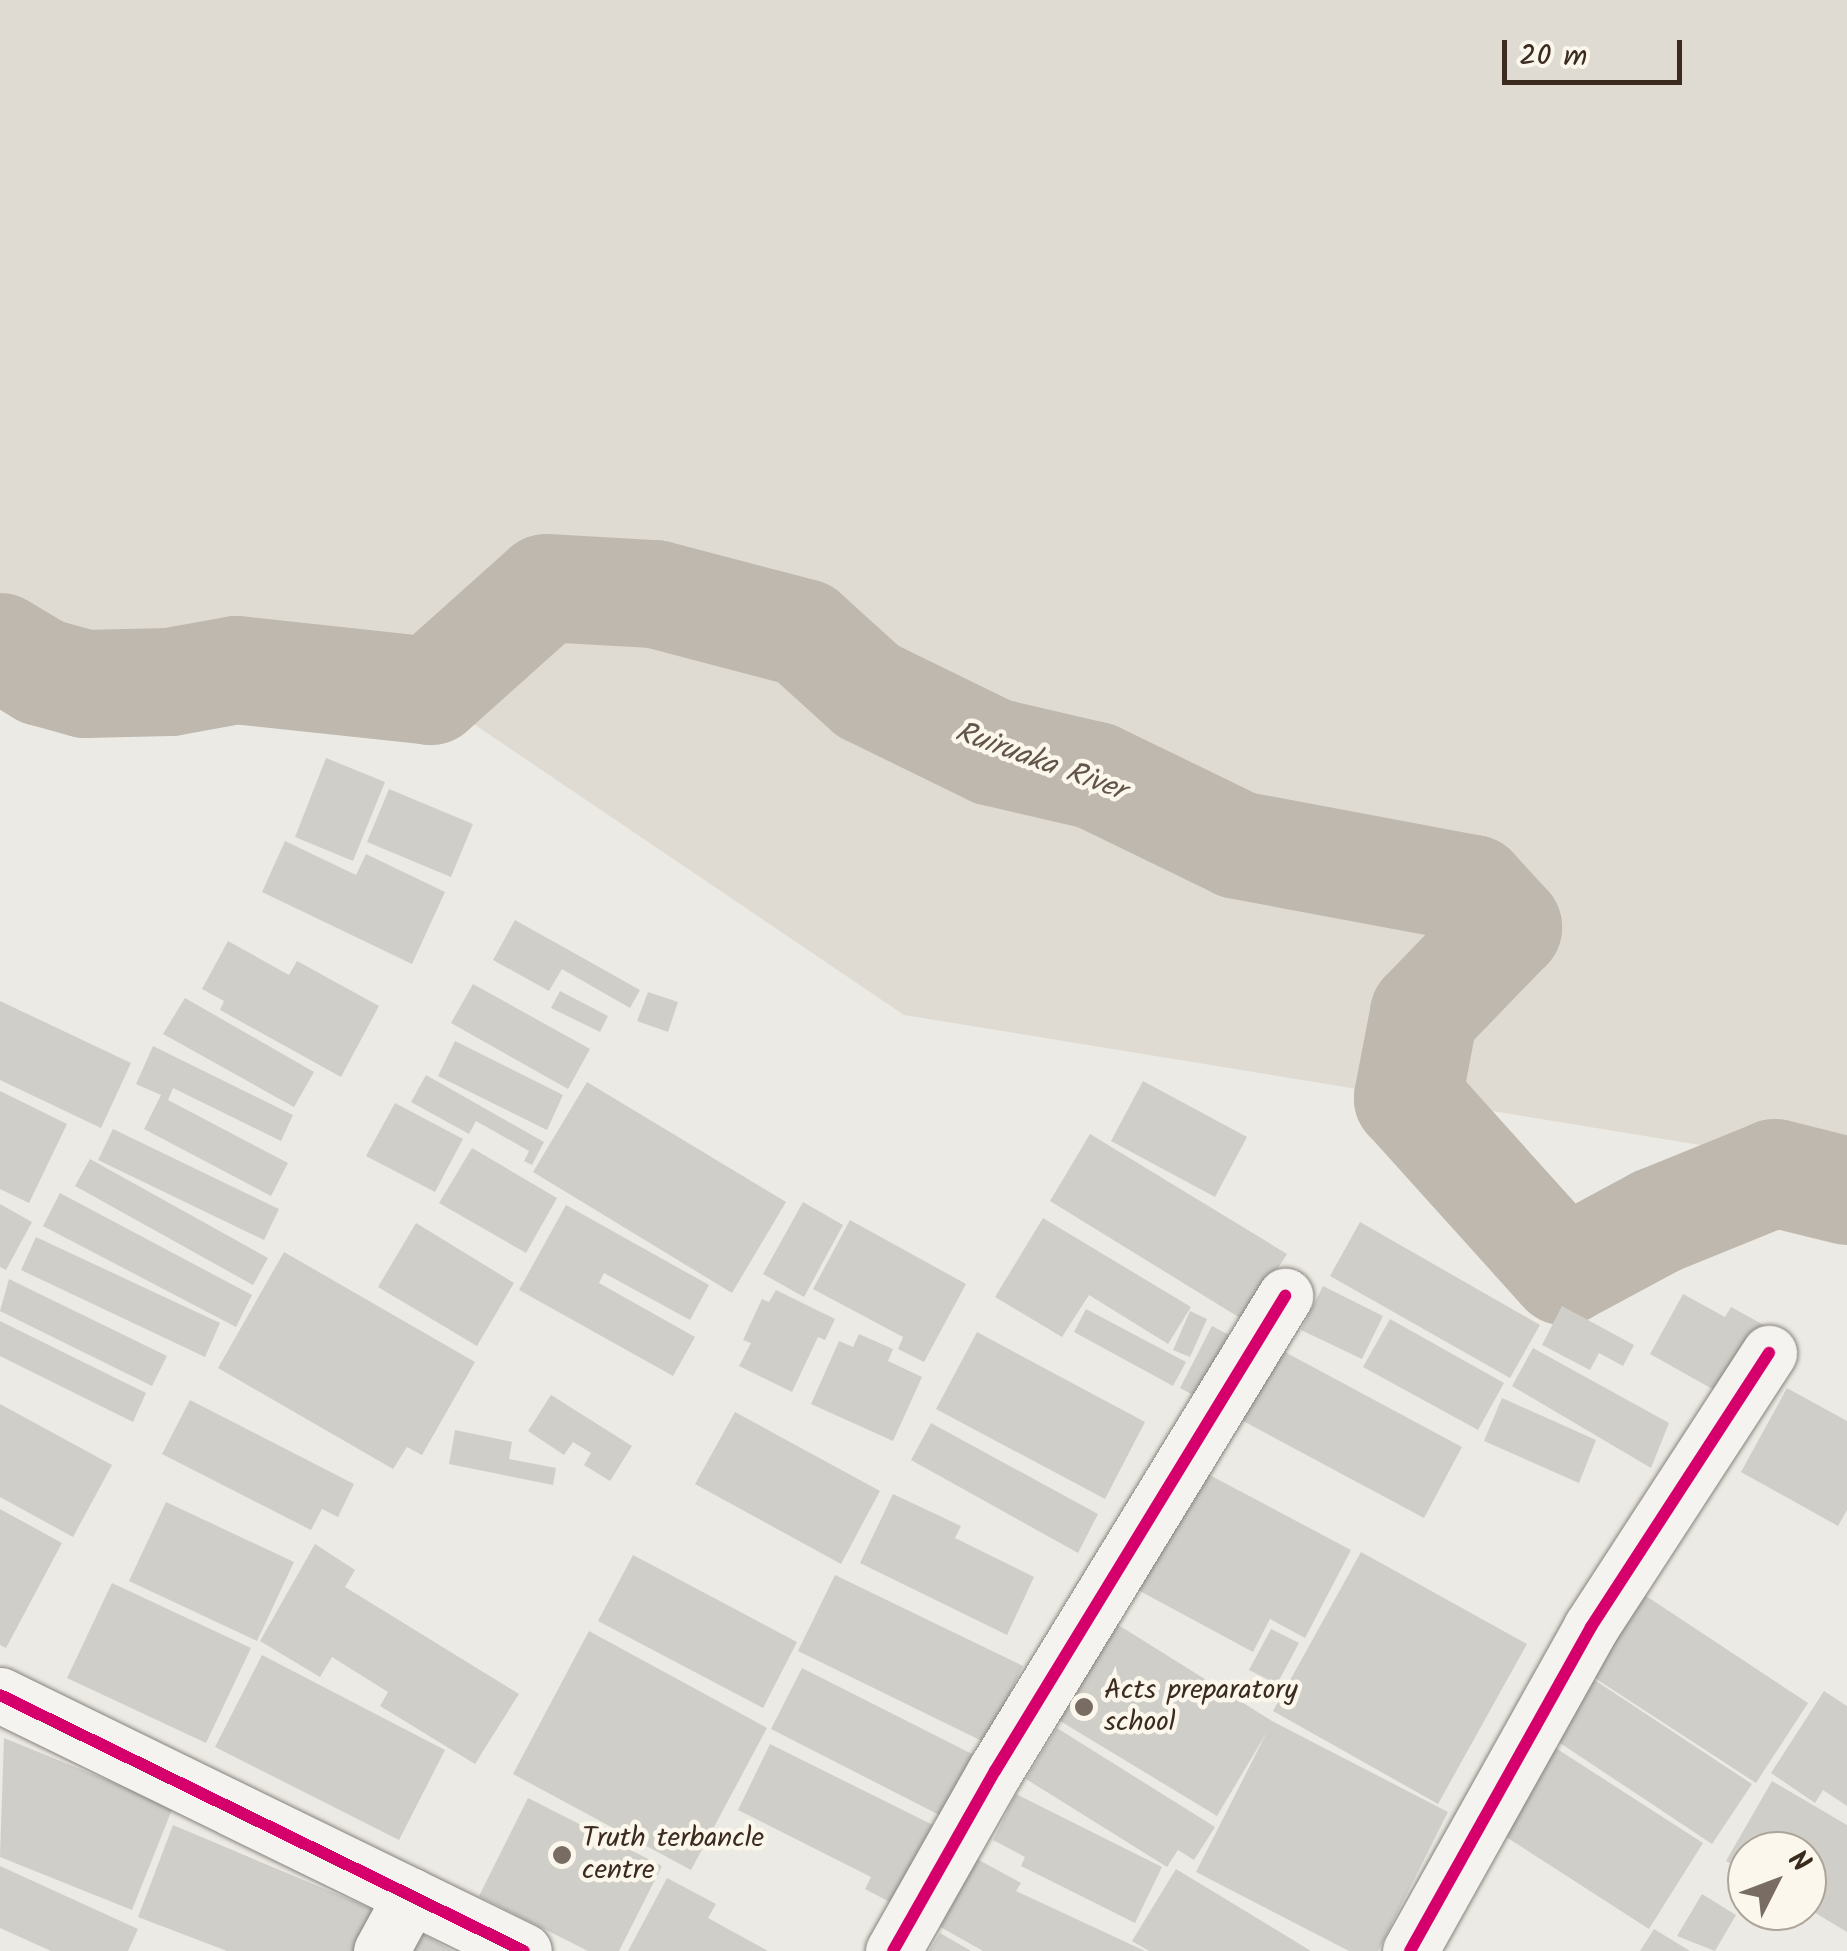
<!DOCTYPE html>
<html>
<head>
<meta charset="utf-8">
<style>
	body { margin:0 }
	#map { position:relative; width:1847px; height:1951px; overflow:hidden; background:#eceae4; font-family:Kalam,sans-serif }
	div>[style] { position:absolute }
	.green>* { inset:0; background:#dfdbd2 }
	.river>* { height:108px; margin:-54px; padding:0 54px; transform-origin:54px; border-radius:54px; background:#bfb8ae }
	.building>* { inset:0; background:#d0cec9 }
	.roads { filter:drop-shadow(0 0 2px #86827c) drop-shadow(0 0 2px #86827c) }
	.minor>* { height:55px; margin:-27.5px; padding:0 27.5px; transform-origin:27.5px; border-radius:27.5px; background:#f4f3ef }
	.cycleway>* { height:12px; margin:-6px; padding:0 6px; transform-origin:6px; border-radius:6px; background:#d6006c }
	.dots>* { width:28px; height:28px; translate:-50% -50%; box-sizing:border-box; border:5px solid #fbf7ec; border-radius:50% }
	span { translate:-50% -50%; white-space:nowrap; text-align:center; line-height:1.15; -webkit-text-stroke:9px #fbf7ec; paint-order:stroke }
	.poi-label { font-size:28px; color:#3b2a1e }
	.left { translate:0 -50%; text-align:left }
	.water-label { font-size:30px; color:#635448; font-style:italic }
	.north { position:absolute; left:1727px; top:1831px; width:100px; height:100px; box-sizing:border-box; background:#fbf7ec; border:2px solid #aea59a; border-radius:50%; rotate:48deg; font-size:28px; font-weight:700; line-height:40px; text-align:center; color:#3b2a1e }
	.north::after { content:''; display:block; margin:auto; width:35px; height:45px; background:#796d63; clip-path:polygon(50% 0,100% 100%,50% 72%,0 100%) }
	.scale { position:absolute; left:1502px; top:40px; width:180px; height:45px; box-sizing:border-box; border:5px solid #3b2a1e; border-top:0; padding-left:12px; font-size:30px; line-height:35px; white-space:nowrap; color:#3b2a1e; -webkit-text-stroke:8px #fbf7ec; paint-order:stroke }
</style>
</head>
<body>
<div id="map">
	<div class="green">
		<div style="clip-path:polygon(0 0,1847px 0,1847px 1169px,904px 1015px,342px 635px,0 664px)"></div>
	</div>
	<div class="river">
		<div style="left:0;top:647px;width:49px;rotate:30.8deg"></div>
		<div style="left:42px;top:672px;width:45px;rotate:15.6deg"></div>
		<div style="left:85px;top:684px;width:85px;rotate:-1.3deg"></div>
		<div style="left:170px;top:682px;width:67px;rotate:-10.3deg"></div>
		<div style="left:236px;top:670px;width:196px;rotate:6.1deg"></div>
		<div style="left:431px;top:691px;width:154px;rotate:-41.8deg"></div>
		<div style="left:546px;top:588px;width:109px;rotate:3.2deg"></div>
		<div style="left:655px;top:594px;width:154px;rotate:14.7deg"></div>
		<div style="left:804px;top:633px;width:86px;rotate:42.2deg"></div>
		<div style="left:868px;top:691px;width:139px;rotate:26deg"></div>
		<div style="left:993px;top:752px;width:106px;rotate:13.1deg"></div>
		<div style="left:1096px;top:776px;width:158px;rotate:25.9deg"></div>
		<div style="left:1238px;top:845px;width:239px;rotate:10.6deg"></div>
		<div style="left:1473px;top:889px;width:52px;rotate:47.4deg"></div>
		<div style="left:1508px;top:927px;width:121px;rotate:134deg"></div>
		<div style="left:1424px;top:1014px;width:86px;rotate:100.8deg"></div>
		<div style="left:1408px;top:1098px;width:233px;rotate:48deg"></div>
		<div style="left:1564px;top:1271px;width:106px;rotate:-28.3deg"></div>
		<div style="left:1657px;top:1221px;width:127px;rotate:-22.1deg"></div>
		<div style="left:1775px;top:1173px;width:74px;rotate:14deg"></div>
	</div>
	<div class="building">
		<div style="clip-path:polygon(326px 758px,385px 782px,353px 861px,295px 837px)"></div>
		<div style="clip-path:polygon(389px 789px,473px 824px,451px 877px,367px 842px)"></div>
		<div style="clip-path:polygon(285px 841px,356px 875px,366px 854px,445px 892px,412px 964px,262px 892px)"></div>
		<div style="clip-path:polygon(515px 920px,640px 990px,630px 1008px,562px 969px,549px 991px,493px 960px)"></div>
		<div style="clip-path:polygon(228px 941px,289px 975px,297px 961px,379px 1006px,341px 1077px,220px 1010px,224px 1001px,202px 989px)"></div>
		<div style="clip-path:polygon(473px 984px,590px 1049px,568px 1089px,451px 1023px)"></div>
		<div style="clip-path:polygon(560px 991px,608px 1016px,600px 1032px,551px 1008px)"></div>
		<div style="clip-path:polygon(648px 992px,678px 1002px,668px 1032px,637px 1021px)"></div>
		<div style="clip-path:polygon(185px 998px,314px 1072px,294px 1107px,163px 1034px)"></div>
		<div style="clip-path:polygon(0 1001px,131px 1063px,101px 1128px,0 1080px)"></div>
		<div style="clip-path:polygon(455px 1041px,563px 1095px,547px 1130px,438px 1076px)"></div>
		<div style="clip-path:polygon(153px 1046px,293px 1115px,281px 1141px,173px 1088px,168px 1100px,288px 1163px,271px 1196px,144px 1129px,161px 1095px,136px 1084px)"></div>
		<div style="clip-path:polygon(426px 1075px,544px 1142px,532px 1165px,524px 1161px,529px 1151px,476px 1121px,469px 1134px,411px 1102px)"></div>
		<div style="clip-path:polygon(1143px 1081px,1247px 1137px,1215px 1197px,1111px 1141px)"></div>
		<div style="clip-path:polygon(587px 1082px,786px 1202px,732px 1293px,533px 1172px)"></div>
		<div style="clip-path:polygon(0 1091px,67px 1124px,29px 1203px,0 1189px)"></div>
		<div style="clip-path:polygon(395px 1103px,463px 1139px,435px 1192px,366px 1156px)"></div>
		<div style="clip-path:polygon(113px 1129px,279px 1209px,264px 1240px,98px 1160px)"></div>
		<div style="clip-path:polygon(1090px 1134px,1287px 1254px,1245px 1321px,1050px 1201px)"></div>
		<div style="clip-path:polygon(472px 1148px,557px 1198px,526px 1253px,439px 1203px)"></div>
		<div style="clip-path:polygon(90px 1159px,268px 1258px,253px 1285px,75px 1186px)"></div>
		<div style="clip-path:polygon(60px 1193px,252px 1295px,236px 1327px,43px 1226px)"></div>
		<div style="clip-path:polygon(803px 1202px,843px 1225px,804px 1297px,763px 1274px)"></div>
		<div style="clip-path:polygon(0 1204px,32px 1222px,6px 1270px,0 1267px)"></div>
		<div style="clip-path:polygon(566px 1205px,709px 1285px,690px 1320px,604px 1273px,599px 1283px,695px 1337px,673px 1376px,519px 1290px)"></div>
		<div style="clip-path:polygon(1043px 1218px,1191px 1307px,1168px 1344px,1089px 1295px,1062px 1337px,995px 1297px)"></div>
		<div style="clip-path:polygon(850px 1220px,966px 1284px,924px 1362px,898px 1349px,903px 1337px,813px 1289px)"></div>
		<div style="clip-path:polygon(1360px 1222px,1540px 1325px,1510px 1378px,1330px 1276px)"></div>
		<div style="clip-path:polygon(416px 1223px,514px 1283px,477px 1346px,378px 1287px)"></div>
		<div style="clip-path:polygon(36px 1237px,220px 1323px,205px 1357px,21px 1270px)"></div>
		<div style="clip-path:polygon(284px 1252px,475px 1362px,422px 1455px,407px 1447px,393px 1469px,218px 1368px)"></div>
		<div style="clip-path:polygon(9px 1279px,167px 1356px,152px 1386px,0 1311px)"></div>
		<div style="clip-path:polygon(1323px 1286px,1383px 1316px,1362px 1359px,1301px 1330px)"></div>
		<div style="clip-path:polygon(776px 1290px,835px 1319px,825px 1340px,818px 1337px,792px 1392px,739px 1366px,751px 1343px,743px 1340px,762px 1299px,769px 1302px)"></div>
		<div style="clip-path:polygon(1683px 1294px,1725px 1317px,1731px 1307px,1771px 1329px,1732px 1400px,1650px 1354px)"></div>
		<div style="clip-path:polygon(1562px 1306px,1634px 1345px,1623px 1366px,1599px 1353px,1590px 1370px,1542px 1345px)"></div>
		<div style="clip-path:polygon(1086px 1309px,1186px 1362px,1173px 1386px,1074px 1332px)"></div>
		<div style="clip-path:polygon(1190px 1311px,1207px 1319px,1190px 1357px,1173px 1350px)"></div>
		<div style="clip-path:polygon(1390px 1319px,1504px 1383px,1478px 1430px,1363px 1367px)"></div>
		<div style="clip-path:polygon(0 1321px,146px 1393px,133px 1422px,0 1356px)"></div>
		<div style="clip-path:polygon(1212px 1326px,1246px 1344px,1212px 1405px,1180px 1388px)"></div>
		<div style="clip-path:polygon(977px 1332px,1145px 1422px,1105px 1499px,936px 1409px)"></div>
		<div style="clip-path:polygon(859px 1334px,893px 1349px,888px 1361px,922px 1377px,893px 1441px,811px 1404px,839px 1341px,853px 1347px)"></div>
		<div style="clip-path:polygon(1270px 1344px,1462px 1447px,1424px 1518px,1232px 1415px)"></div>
		<div style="clip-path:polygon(1533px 1348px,1669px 1423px,1651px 1468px,1512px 1386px)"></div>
		<div style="clip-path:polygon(1787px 1388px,1847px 1421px,1847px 1510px,1838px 1526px,1741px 1472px)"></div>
		<div style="clip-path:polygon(551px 1395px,632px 1446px,610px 1481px,584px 1465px,591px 1453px,573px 1442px,564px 1455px,528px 1431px)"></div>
		<div style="clip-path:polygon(1502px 1398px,1596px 1440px,1579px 1483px,1484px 1441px)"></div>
		<div style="clip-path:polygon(190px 1400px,354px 1484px,338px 1517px,322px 1509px,311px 1530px,162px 1454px)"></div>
		<div style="clip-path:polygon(0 1404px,112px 1465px,73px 1537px,0 1497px)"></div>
		<div style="clip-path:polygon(735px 1412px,880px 1491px,841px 1564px,695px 1484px)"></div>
		<div style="clip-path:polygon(931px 1423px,1098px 1514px,1078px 1553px,911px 1460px)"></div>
		<div style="clip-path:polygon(455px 1430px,512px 1442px,509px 1459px,556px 1468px,553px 1485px,449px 1464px)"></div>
		<div style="clip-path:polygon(1202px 1471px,1351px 1550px,1305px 1638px,1270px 1619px,1253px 1652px,1138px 1590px)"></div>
		<div style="clip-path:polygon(893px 1494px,961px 1526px,955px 1538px,1034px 1577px,1007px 1635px,860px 1563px)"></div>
		<div style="clip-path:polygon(166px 1502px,294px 1562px,257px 1641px,129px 1581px)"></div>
		<div style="clip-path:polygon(0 1509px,62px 1543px,6px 1648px,0 1645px)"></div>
		<div style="clip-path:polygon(315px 1544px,355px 1570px,345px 1587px,519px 1694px,475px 1764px,380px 1706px,388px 1692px,332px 1657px,320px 1677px,260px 1641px)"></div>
		<div style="clip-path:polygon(1361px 1552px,1527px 1644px,1438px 1804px,1273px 1711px)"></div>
		<div style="clip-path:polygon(633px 1555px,797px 1642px,763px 1708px,598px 1621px)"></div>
		<div style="clip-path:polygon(835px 1575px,1023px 1666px,986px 1743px,798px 1651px)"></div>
		<div style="clip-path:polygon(112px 1583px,251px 1648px,206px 1743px,67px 1678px)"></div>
		<div style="clip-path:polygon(1637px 1590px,1808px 1703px,1756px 1783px,1584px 1671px)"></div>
		<div style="clip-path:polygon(1104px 1616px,1272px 1721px,1448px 1812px,1378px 1951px,1349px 1951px,1196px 1872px,1267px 1732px,1217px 1816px,1047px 1713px)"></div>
		<div style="clip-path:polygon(1271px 1629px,1299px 1643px,1277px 1684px,1249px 1670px)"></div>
		<div style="clip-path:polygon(589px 1631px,767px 1728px,691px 1870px,513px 1774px)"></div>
		<div style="clip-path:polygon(262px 1655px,445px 1750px,399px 1840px,215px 1747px)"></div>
		<div style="clip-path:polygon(802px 1668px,986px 1761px,955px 1823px,771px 1729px)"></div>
		<div style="clip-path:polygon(1587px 1675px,1752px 1784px,1712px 1844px,1548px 1735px)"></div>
		<div style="clip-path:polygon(1824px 1691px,1847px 1706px,1847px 1806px,1823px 1790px,1815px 1803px,1771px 1773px)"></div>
		<div style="clip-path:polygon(1057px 1728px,1215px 1827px,1194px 1860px,1178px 1850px,1167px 1867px,1026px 1779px)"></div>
		<div style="clip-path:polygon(1537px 1736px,1703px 1843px,1649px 1929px,1483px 1822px)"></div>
		<div style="clip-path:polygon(4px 1738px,173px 1807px,132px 1910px,0 1857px)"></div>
		<div style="clip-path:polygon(770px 1744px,951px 1834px,913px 1914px,865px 1889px,871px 1877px,738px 1810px)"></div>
		<div style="clip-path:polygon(1772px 1781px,1847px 1825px,1847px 1932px,1807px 1908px,1807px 1851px,1747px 1851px,1747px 1873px,1726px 1861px)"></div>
		<div style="clip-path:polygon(1016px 1794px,1162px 1867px,1135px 1923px,1021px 1866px,1025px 1857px,993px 1840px)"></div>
		<div style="clip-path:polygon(528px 1798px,662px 1866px,619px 1951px,588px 1951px,479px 1896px)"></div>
		<div style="clip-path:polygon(173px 1825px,377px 1911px,362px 1951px,227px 1951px,138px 1917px)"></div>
		<div style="clip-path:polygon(957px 1848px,1021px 1883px,1016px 1891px,1145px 1951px,983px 1951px,921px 1916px)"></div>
		<div style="clip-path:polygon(0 1866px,138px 1929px,128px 1951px,51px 1951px,0 1928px)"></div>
		<div style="clip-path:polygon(1176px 1869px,1311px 1951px,1149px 1951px,1132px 1941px)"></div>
		<div style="clip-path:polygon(667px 1878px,716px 1904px,708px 1918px,768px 1951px,628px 1951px)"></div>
		<div style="clip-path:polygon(1702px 1894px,1736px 1915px,1715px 1951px,1677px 1936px)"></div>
		<div style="clip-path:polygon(405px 1925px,453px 1951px,391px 1951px)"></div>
		<div style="clip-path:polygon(1654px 1929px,1690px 1951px,1640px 1951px)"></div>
		<div style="clip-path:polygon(940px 1933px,971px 1951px,929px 1951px)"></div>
	</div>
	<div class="roads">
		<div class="minor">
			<div style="left:0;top:1695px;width:583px;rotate:26.04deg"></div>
			<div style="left:381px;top:1951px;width:63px;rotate:-61.4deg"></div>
			<div style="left:893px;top:1951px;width:207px;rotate:-60.5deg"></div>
			<div style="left:995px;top:1771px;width:557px;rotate:-58.59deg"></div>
			<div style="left:1410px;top:1951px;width:371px;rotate:-60.8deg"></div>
			<div style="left:1591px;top:1627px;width:327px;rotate:-57deg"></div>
		</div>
	</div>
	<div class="cycleway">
		<div style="left:0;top:1695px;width:583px;rotate:26.04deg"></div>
		<div style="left:893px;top:1951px;width:207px;rotate:-60.5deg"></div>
		<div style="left:995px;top:1771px;width:557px;rotate:-58.59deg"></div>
		<div style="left:1410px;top:1951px;width:371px;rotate:-60.8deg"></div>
		<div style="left:1591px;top:1627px;width:327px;rotate:-57deg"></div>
	</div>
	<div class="dots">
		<div style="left:1084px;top:1707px;background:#796d63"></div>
		<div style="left:562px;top:1855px;background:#796d63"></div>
	</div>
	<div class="poi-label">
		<span class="left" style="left:1104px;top:1707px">Acts preparatory<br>school</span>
		<span class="left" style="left:582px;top:1855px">Truth terbancle<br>centre</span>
	</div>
	<div class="water-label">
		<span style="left:1040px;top:762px;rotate:20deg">Ruiruaka River</span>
	</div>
	<div class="north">N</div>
	<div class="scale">20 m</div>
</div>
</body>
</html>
